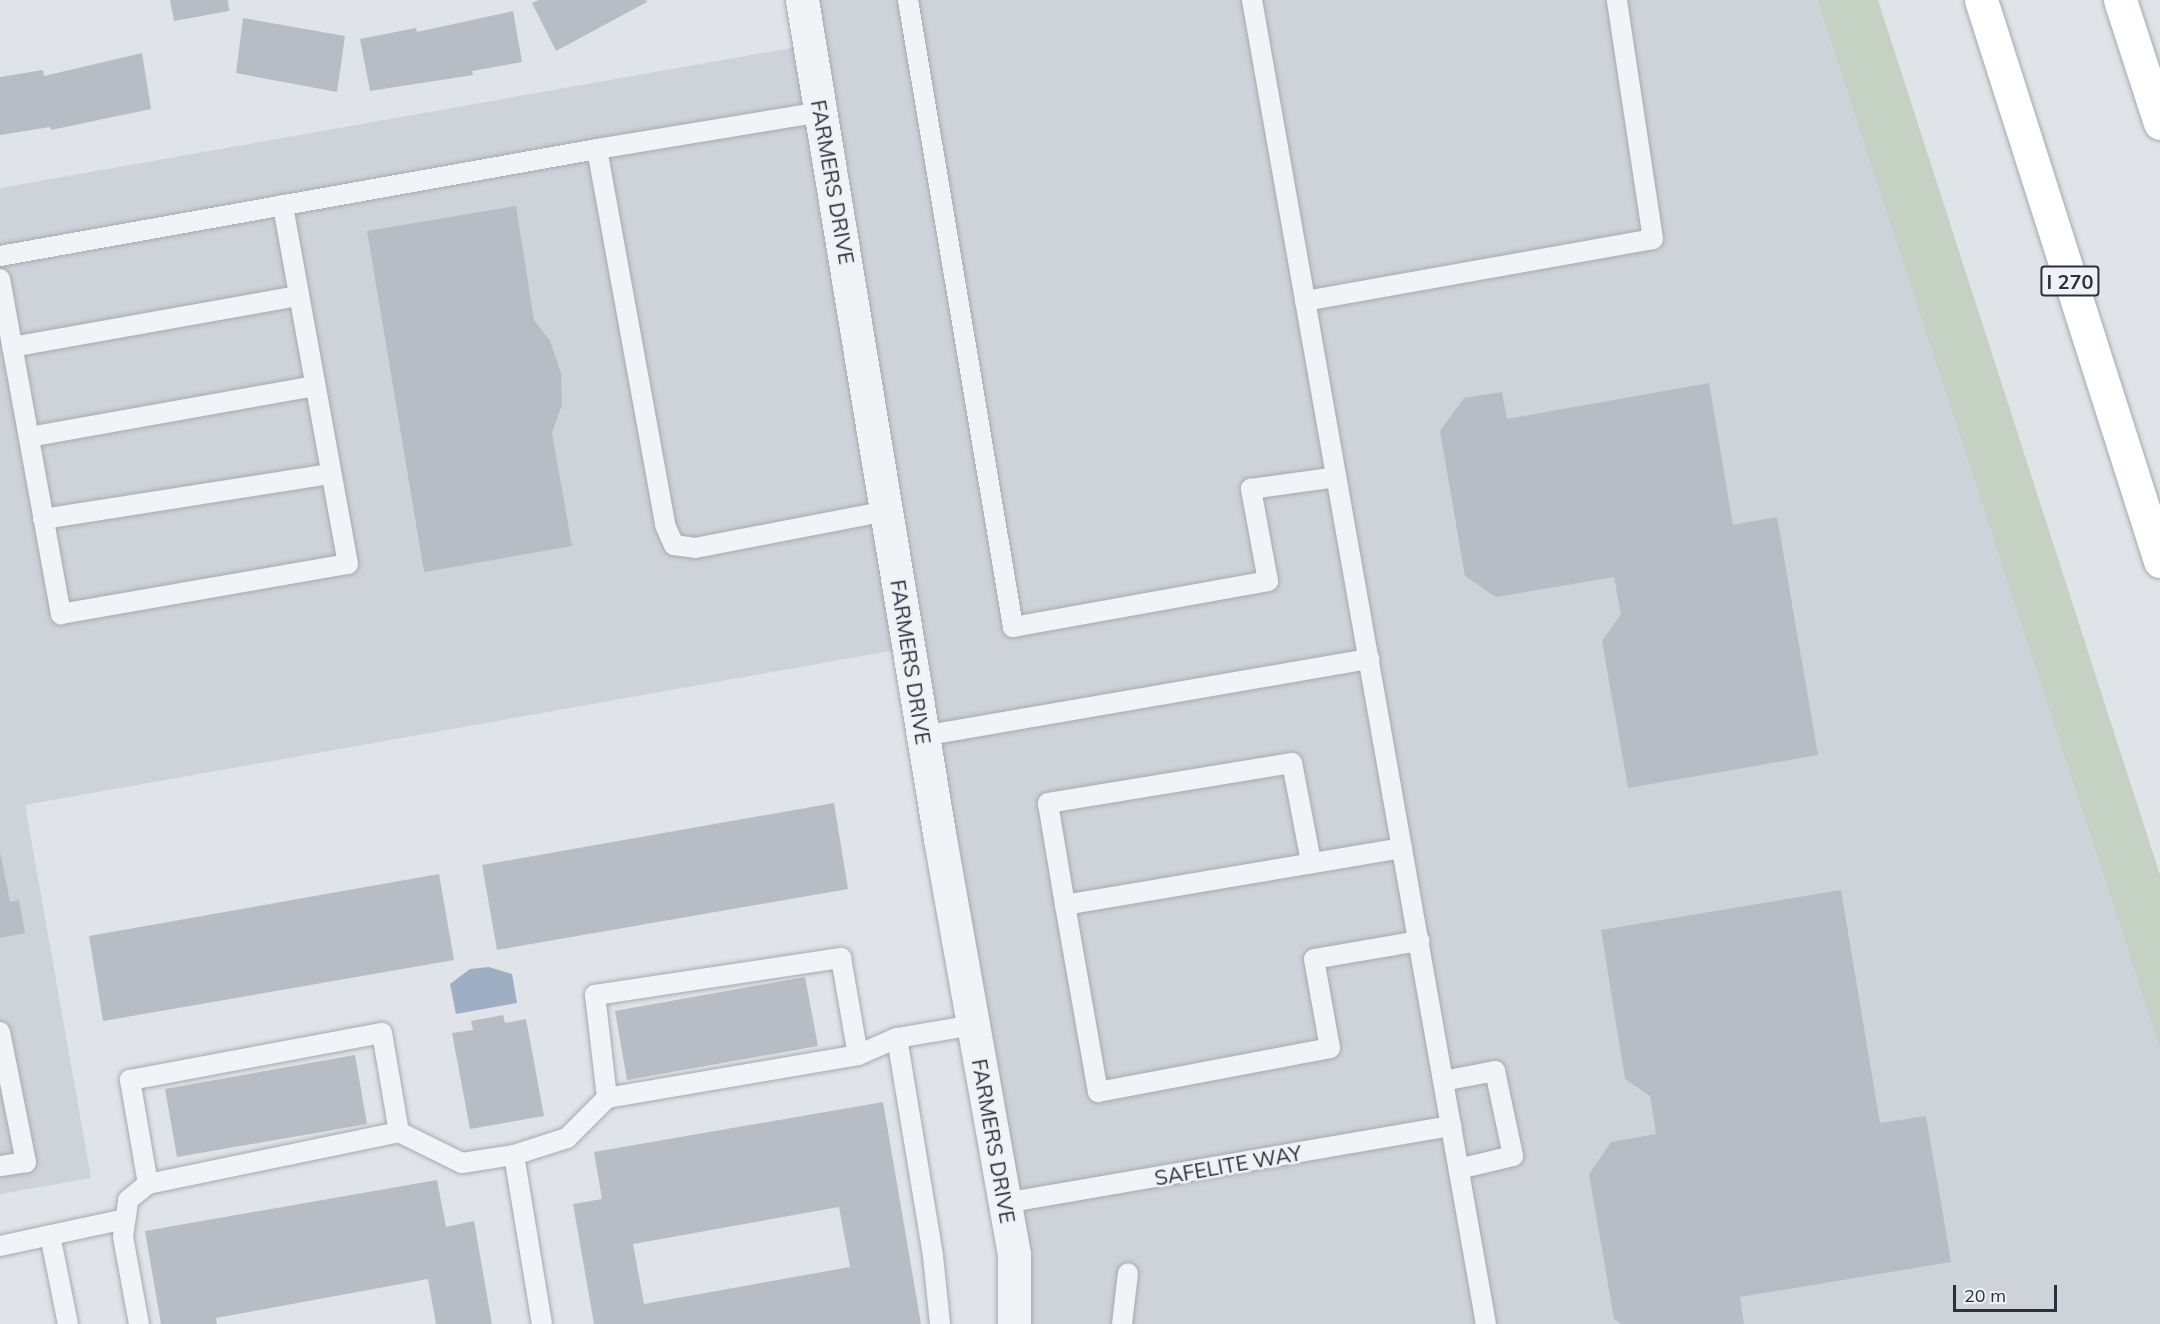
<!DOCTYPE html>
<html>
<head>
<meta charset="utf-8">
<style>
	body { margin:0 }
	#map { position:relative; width:2160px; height:1324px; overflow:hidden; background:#e0e3e7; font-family:Mulish,sans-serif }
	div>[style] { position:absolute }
	.built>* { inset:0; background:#ced2d9 }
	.green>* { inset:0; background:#c5d1c2 }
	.water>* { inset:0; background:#9eafc4 }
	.building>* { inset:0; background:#b8bcc4 }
	.roads { filter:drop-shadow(0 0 2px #a6aab1) drop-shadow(0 0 2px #a6aab1) }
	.lane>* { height:20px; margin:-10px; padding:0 10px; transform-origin:10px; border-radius:10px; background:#f2f3f6 }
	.street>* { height:33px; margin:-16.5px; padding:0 16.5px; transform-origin:16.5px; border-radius:16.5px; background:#f2f3f6 }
	.highway>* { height:33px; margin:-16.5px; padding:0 16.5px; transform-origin:16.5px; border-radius:16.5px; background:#fff }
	span { translate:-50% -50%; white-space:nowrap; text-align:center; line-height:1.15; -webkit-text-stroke:5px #eff1f5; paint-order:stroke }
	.shield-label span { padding:2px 4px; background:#eff1f5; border:2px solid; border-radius:4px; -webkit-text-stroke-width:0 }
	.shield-label { font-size:20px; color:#2a303d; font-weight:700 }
	.street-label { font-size:21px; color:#2a303d }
	.scale { position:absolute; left:1953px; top:1285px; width:104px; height:27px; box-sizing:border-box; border:3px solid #2a303d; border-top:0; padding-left:8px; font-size:18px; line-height:21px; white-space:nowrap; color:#2a303d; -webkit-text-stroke:4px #eff1f5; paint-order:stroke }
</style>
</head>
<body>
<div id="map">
	<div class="built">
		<div style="clip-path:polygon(800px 0,1817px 0,2160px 1049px,2160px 1324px,1020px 1324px,901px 649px,25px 805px,91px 1178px,0 1194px,0 188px,808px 45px)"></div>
	</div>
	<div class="green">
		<div style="clip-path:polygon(1817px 0,1878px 0,2160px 875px,2160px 1049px)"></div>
	</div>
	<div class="water">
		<div style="clip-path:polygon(489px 967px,512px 974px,517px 1003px,456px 1014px,450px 984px,470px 969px)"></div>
	</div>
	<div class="building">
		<div style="clip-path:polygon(170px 0,228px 0,229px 11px,174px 21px)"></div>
		<div style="clip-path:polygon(539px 0,646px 0,647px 2px,556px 51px,532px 3px)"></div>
		<div style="clip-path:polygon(513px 11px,522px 62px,472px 71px,473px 75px,370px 91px,360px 39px,416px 28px,417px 32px)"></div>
		<div style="clip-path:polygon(243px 18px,345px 36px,337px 92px,236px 73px)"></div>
		<div style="clip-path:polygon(142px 53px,151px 109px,51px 130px,50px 127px,0 135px,0 77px,43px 70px,44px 76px)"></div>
		<div style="clip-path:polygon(516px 206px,534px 320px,550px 341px,561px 373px,562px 405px,552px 433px,572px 546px,424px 572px,367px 231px)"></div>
		<div style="clip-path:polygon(1709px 383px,1733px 525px,1777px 517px,1818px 755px,1628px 788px,1602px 641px,1621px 614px,1614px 577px,1496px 597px,1465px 576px,1440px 431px,1464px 398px,1502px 392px,1507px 419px)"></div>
		<div style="clip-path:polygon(834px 803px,848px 889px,497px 950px,482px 865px)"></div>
		<div style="clip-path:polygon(0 852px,10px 902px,19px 900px,25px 933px,0 938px)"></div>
		<div style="clip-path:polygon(439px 874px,454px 960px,103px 1021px,89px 936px)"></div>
		<div style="clip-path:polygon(1841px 890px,1880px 1123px,1926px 1116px,1951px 1262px,1740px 1297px,1744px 1324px,1621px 1324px,1614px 1319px,1589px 1174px,1611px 1142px,1656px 1134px,1650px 1096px,1625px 1079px,1601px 930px)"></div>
		<div style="clip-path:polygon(805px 977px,818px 1046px,627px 1080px,615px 1011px)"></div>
		<div style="clip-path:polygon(503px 1015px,505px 1023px,526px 1019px,544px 1116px,470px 1129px,452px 1033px,473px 1030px,471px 1021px)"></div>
		<div style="clip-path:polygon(355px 1055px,367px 1124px,177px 1157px,165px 1089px)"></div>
		<div style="clip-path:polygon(evenodd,883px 1102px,921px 1324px,594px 1324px,573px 1204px,602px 1199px,594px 1152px,883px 1102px,839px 1207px,850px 1267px,644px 1304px,633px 1244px,839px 1207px)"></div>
		<div style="clip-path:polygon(437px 1180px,446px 1227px,474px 1221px,492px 1324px,436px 1324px,428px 1279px,216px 1318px,217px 1324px,161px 1324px,145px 1231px)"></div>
	</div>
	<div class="roads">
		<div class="lane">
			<div style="left:908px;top:0;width:636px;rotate:80.49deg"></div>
			<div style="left:1013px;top:627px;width:259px;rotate:-10.2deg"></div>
			<div style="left:1268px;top:581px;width:94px;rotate:-100.5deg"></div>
			<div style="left:1251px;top:489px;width:86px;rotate:-8deg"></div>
			<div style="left:1252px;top:0;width:1345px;rotate:79.98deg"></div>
			<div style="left:821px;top:112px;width:227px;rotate:170.6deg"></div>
			<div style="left:597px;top:149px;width:382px;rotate:79.7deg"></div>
			<div style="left:665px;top:525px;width:22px;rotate:66deg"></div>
			<div style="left:674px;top:545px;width:21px;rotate:8deg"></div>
			<div style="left:695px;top:548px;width:196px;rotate:-10.9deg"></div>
			<div style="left:0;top:256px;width:607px;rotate:-10.16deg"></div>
			<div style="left:0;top:279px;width:341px;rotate:79.7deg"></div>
			<div style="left:61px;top:614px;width:291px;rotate:-9.9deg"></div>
			<div style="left:348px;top:564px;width:365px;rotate:-100.3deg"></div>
			<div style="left:1305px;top:301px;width:353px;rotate:-10.1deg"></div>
			<div style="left:1653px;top:239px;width:242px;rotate:-98.6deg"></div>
			<div style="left:12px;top:347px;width:291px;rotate:-10.1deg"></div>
			<div style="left:29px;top:437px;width:291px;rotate:-10.1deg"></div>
			<div style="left:43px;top:519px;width:291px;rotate:-8.9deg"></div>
			<div style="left:923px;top:736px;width:453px;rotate:-9.8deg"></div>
			<div style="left:1402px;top:848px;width:342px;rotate:170.4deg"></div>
			<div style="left:1065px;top:905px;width:190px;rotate:80deg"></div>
			<div style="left:1098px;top:1092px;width:236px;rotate:-10.7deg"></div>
			<div style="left:1330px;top:1048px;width:90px;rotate:-100.2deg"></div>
			<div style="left:1314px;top:959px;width:107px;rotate:-9.7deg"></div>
			<div style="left:1065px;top:905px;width:103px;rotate:-99.5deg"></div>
			<div style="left:1048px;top:803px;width:247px;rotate:-9.3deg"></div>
			<div style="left:1292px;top:763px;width:101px;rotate:79.1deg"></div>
			<div style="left:0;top:1032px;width:133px;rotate:78.7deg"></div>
			<div style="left:26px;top:1162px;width:26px;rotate:171deg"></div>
			<div style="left:897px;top:1038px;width:221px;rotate:80.6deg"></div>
			<div style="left:933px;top:1256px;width:68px;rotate:84.1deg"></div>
			<div style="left:1443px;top:1081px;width:53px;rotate:-10.9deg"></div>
			<div style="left:1495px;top:1071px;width:87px;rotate:78deg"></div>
			<div style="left:1513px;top:1156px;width:56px;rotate:166.5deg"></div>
			<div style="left:607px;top:1098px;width:255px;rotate:-9.7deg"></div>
			<div style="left:514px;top:1155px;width:171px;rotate:80.6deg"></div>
			<div style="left:148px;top:1184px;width:106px;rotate:-99.8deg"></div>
			<div style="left:130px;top:1080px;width:256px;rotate:-10.6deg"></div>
			<div style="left:382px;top:1033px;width:100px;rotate:80.3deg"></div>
			<div style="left:1005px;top:1203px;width:453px;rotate:-9.8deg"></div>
			<div style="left:50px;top:1235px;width:91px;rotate:78.6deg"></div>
			<div style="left:0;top:1246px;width:128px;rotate:-12.2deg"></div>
			<div style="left:139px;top:1324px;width:88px;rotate:-100.4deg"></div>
			<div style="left:123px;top:1237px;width:37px;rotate:-82deg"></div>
			<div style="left:128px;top:1200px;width:26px;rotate:-39deg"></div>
			<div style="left:148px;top:1184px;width:256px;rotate:-11.7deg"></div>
			<div style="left:399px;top:1132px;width:70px;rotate:26.2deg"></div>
			<div style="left:462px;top:1163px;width:53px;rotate:-8.7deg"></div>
			<div style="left:514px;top:1155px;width:56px;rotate:-17.8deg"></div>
			<div style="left:567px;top:1138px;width:57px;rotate:-45deg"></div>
			<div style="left:607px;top:1098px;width:104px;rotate:-96.6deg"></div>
			<div style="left:595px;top:995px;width:249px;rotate:-8.6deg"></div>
			<div style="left:841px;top:958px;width:98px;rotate:80.1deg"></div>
			<div style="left:858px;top:1055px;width:43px;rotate:-23.6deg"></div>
			<div style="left:897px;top:1038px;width:77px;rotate:-9.7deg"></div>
			<div style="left:1122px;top:1324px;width:51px;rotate:-83.3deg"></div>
		</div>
		<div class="street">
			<div style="left:802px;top:0;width:850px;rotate:80.66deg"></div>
			<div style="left:940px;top:839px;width:422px;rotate:79.9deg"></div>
			<div style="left:1014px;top:1254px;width:70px;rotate:90deg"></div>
		</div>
		<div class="highway">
			<div style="left:1981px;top:0;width:589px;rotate:72.3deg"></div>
			<div style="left:2120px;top:0;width:129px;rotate:72deg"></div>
		</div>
	</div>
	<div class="shield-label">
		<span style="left:2070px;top:281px">I 270</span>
	</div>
	<div class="street-label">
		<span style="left:833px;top:182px;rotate:80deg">FARMERS DRIVE</span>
		<span style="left:911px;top:662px;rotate:81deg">FARMERS DRIVE</span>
		<span style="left:994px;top:1141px;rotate:80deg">FARMERS DRIVE</span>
		<span style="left:1228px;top:1165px;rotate:-10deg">SAFELITE WAY</span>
	</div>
	<div class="scale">20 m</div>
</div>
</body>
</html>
